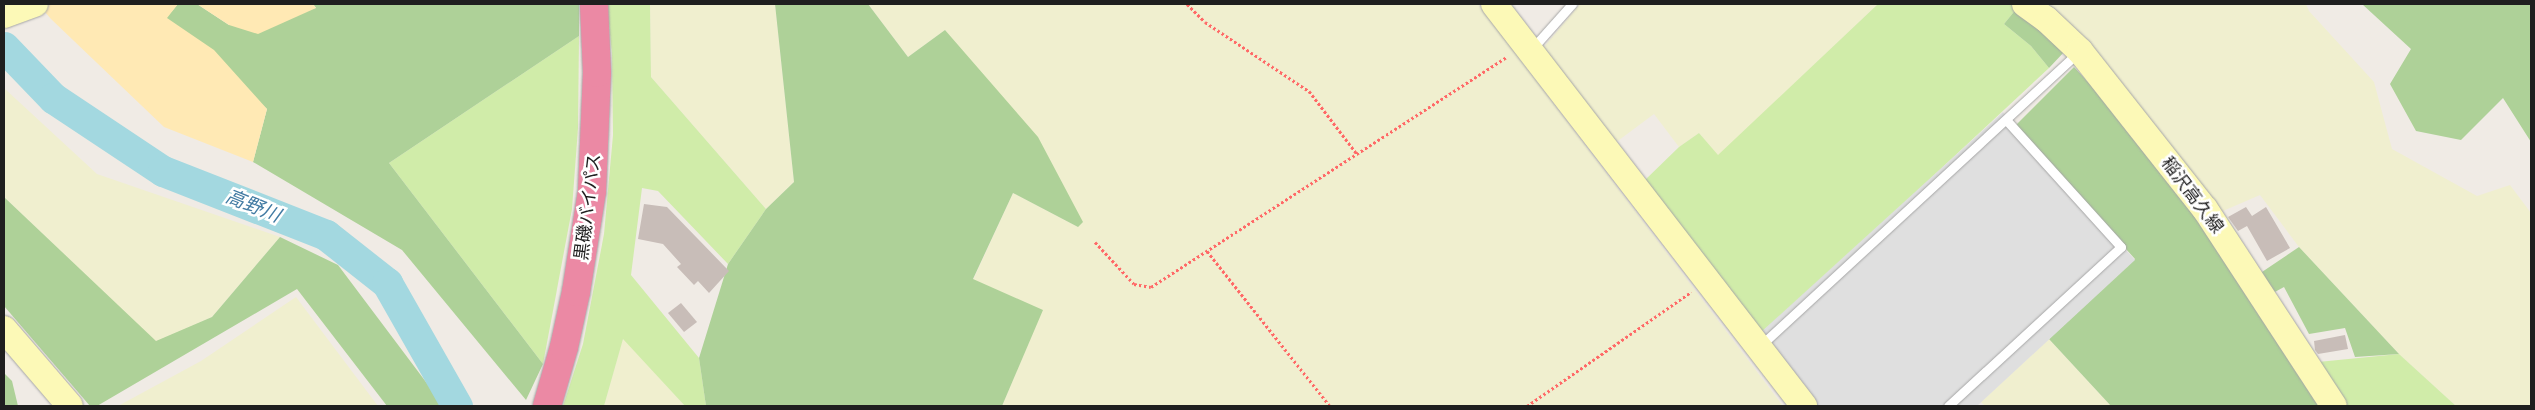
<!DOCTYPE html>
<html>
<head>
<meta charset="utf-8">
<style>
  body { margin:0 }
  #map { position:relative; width:2535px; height:410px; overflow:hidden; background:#f0ebe5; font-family:"Space Grotesk","Noto Sans JP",sans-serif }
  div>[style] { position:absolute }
  .farmland>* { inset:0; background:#f0efcf }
  .grass>* { inset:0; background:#d0eca9 }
  .forest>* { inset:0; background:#aed198 }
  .sand>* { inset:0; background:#ffe9b4 }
  .parking>* { inset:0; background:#dfdfdf }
  .river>* { height:31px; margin:-15.5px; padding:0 15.5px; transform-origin:15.5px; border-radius:15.5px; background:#a3d8e0 }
  .building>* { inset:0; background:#c8bdb8 }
  .path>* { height:3px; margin-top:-1.5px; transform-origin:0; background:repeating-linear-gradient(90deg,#ff6967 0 2.5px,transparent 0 5px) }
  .roads { filter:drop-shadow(0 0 1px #a6a6a6) drop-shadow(0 0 1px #a6a6a6) }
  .lane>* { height:9px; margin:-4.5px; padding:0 4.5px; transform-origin:4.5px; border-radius:4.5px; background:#fff }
  .secondary>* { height:26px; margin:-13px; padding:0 13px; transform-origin:13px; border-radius:13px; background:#fcf9b7 }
  .highway>* { height:28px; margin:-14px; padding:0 14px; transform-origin:14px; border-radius:14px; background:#eb89a4 }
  span { translate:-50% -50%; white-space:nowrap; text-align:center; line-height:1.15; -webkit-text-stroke:5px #fff; paint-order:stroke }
  .street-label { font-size:18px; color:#1f1f1f }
  .water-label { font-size:19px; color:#427ba3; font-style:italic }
  .frame { position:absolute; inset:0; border:5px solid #1f1f1f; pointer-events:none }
</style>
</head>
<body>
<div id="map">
  <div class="farmland">
    <div style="clip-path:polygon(650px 4px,775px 4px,794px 182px,766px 209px,651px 77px)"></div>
    <div style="clip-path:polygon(868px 4px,1478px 4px,1783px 406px,1002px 406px,1042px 311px,973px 280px,1013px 193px,1078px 227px,945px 30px,908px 57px)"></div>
    <div style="clip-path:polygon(1580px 4px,1878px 4px,1718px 156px,1699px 133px,1679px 147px,1654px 114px,1615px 143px,1543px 48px)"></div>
    <div style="clip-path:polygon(2042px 4px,2306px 4px,2309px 11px,2374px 82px,2392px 149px,2477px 196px,2510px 185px,2531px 213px,2531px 406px,2456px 406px,2399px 354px,2299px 247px,2260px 195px,2216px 214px)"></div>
    <div style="clip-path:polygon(4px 88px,97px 174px,280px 237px,212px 317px,156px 342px,4px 197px)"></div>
    <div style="clip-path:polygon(296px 297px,378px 406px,118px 406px,201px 361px)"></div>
    <div style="clip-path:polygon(623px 338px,685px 406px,604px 406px)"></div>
    <div style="clip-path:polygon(2049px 339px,2111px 406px,1985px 406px,1981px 402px)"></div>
  </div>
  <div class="grass">
    <div style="clip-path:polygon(607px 4px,650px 4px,651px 77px,766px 209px,728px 264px,658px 191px,642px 188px,631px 275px,699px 358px,706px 406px,685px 406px,623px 339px,604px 406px,563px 406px,583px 344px,604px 234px,613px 135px,612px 54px)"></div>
    <div style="clip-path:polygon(1878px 4px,2010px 4px,2017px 8px,2004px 24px,2031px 46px,2049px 68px,1802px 298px,1760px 333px,1644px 181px,1679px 147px,1699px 133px,1718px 155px)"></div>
    <div style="clip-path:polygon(579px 36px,578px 128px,572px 209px,543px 364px,389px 163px)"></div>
    <div style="clip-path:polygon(2399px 354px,2456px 406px,2345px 406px,2318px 362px)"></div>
  </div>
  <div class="forest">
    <div style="clip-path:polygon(178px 4px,197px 4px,229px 25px,316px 8px,313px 4px,579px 4px,579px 36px,389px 163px,543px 364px,526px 400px,402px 250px,253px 162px,267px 109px,166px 18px)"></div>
    <div style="clip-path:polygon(775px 4px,868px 4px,908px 57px,945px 30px,1038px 137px,1083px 222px,1078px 227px,1013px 193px,973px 279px,1043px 310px,1002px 406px,706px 406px,699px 358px,728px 264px,766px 209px,794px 182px)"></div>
    <div style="clip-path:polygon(2362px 4px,2531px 4px,2531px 142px,2503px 98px,2461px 140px,2416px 131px,2390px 84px,2411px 49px)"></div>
    <div style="clip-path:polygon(2017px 8px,2065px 51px,2049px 68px,2031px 46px,2004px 24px)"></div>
    <div style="clip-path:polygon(2074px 67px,2126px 123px,2189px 203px,2326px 406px,2111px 406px,2049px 339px,2135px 259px,2015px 126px)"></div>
    <div style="clip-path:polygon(4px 197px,156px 341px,212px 317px,280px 237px,338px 265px,444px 406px,387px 406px,297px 289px,97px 406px,90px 406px,4px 306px)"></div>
    <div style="clip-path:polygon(2299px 247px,2399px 354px,2355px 357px,2345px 328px,2309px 334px,2284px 287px,2273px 293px,2259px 274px)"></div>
    <div style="clip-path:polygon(4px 373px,12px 381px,18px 406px,4px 406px)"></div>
  </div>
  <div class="sand">
    <div style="clip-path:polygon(38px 4px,178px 4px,167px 18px,214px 50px,267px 109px,253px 162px,164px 127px,51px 19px)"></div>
    <div style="clip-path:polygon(197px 4px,313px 4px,316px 8px,258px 34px,229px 25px)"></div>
  </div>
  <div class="parking">
    <div style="clip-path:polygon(2003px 112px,2135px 260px,1977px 406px,1815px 406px,1760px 333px)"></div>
  </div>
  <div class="river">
    <div style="left:4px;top:47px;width:71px;rotate:46.1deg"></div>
    <div style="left:53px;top:98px;width:132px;rotate:33.6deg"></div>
    <div style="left:163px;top:171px;width:175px;rotate:21.4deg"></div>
    <div style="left:326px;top:235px;width:78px;rotate:38.2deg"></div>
    <div style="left:387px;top:283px;width:142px;rotate:60.4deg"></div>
  </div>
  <div class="building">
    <div style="clip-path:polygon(644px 204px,667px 207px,729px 271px,709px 293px,698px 281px,694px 285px,677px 267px,681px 264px,663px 244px,638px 239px)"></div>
    <div style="clip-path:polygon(2246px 207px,2252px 216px,2266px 207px,2290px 248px,2267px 261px,2247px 226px,2238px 231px,2228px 217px)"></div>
    <div style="clip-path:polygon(681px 303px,697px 322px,684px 332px,668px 313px)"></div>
    <div style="clip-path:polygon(2345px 335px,2348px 349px,2318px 354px,2315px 350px,2314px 341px)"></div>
  </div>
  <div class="path">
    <div style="left:1187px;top:4px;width:25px;rotate:45deg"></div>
    <div style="left:1205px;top:22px;width:125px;rotate:33.6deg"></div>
    <div style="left:1309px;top:91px;width:79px;rotate:52.7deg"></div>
    <div style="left:1095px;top:242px;width:57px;rotate:47.1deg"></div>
    <div style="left:1134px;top:284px;width:17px;rotate:10deg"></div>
    <div style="left:1151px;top:287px;width:424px;rotate:-32.9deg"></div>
    <div style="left:1207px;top:251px;width:198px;rotate:51.6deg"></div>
    <div style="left:1527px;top:406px;width:200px;rotate:-34.8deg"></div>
  </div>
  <div class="roads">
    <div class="lane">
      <div style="left:1531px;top:50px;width:62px;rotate:-48.3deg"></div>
      <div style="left:1760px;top:346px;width:432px;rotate:-42.7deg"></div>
      <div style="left:1948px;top:406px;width:235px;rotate:-42.6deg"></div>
      <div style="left:2121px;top:247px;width:170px;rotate:-132.1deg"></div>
    </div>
    <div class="secondary">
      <div style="left:1494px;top:4px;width:508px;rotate:52.36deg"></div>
      <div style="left:2025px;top:4px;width:26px;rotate:36deg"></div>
      <div style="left:2046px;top:19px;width:47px;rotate:43.3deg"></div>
      <div style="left:2080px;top:51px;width:201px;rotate:51.7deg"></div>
      <div style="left:2205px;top:209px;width:235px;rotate:56.8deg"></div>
      <div style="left:4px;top:15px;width:33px;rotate:-20deg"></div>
      <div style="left:4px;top:329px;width:101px;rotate:49.4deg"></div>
    </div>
    <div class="highway">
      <div style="left:547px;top:406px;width:61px;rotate:-73.9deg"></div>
      <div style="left:564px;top:347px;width:56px;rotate:-77.7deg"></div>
      <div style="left:576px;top:292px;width:102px;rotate:-81deg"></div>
      <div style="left:592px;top:191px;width:118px;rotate:-87.6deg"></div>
      <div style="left:597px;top:73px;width:69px;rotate:-92.5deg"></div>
    </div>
  </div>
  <div class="street-label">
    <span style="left:2192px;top:195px;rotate:53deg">稲沢高久線</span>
    <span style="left:588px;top:207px;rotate:-83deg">黒磯バイパス</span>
  </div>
  <div class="water-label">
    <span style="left:253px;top:206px;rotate:22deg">高野川</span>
  </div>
  <div class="frame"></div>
</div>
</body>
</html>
